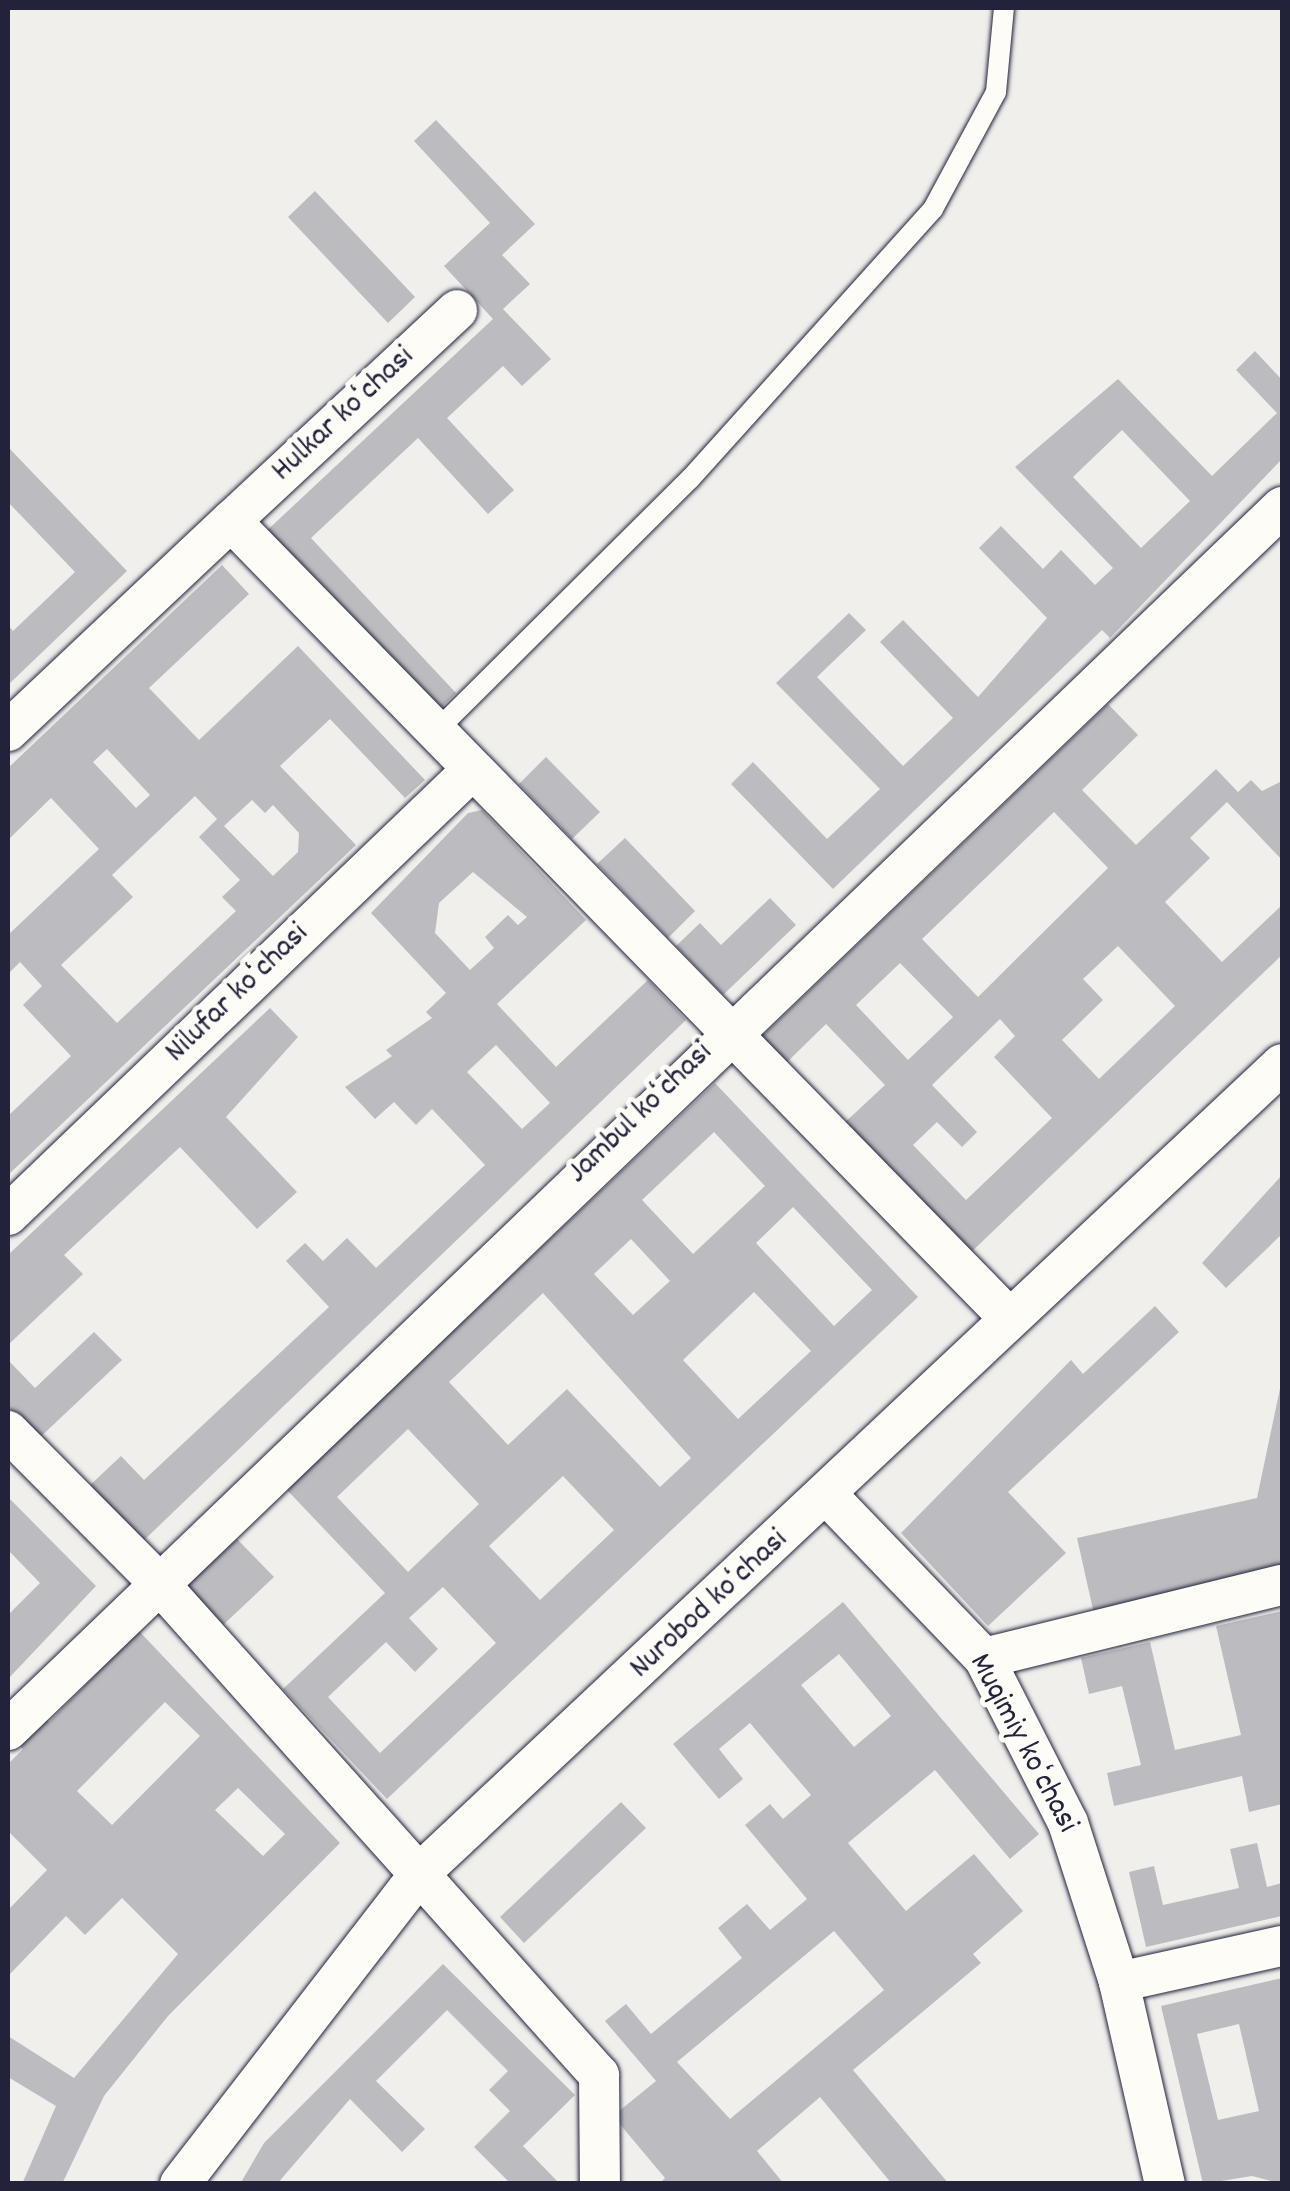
<!DOCTYPE html>
<html>
<head>
<meta charset="utf-8">
<style>
  body { margin:0 }
  #map { position:relative; width:1290px; height:2191px; overflow:hidden; background:#f0efec; font-family:Dekko,sans-serif }
  div>[style] { position:absolute }
  .building>* { inset:0; background:#bcbcc0 }
  .roads { filter:drop-shadow(0 0 2px #22223b) drop-shadow(0 0 2px #22223b) }
  .service>* { height:20px; margin:-10px; padding:0 10px; transform-origin:10px; border-radius:10px; background:#fdfcf7 }
  .minor>* { height:40px; margin:-20px; padding:0 20px; transform-origin:20px; border-radius:20px; background:#fdfcf7 }
  span { translate:-50% -50%; white-space:nowrap; text-align:center; line-height:1.15; -webkit-text-stroke:10px #fdfcf7; paint-order:stroke }
  .street-label { font-size:32px; color:#22223b }
  .frame { position:absolute; inset:0; border:10px solid #22223b; pointer-events:none }
</style>
</head>
<body>
<div id="map">
  <div class="building">
    <div style="clip-path:polygon(436px 120px,535px 224px,502px 255px,530px 284px,503px 309px,551px 359px,522px 386px,503px 366px,447px 418px,514px 490px,488px 514px,418px 438px,311px 538px,456px 693px,430px 718px,260px 537px,493px 319px,444px 266px,490px 223px,414px 141px)"></div>
    <div style="clip-path:polygon(315px 191px,415px 297px,388px 323px,288px 217px)"></div>
    <div style="clip-path:polygon(evenodd,1255px 351px,1282px 380px,1282px 459px,1110px 638px,1102px 630px,833px 889px,731px 784px,753px 762px,827px 839px,880px 789px,776px 683px,849px 613px,866px 630px,817px 677px,903px 766px,953px 718px,880px 642px,903px 620px,978px 697px,1047px 618px,979px 548px,1001px 526px,1043px 569px,1061px 550px,1095px 585px,1113px 568px,1015px 467px,1118px 379px,1212px 476px,1277px 413px,1236px 370px,1255px 351px,1122px 430px,1190px 501px,1141px 548px,1073px 477px,1122px 430px)"></div>
    <div style="clip-path:polygon(8px 447px,127px 571px,8px 685px,8px 625px,13px 631px,75px 572px,8px 502px)"></div>
    <div style="clip-path:polygon(evenodd,222px 565px,249px 594px,149px 688px,199px 740px,298px 646px,425px 780px,405px 798px,330px 719px,280px 766px,356px 845px,8px 1175px,8px 1116px,71px 1056px,23px 1005px,42px 986px,20px 962px,8px 974px,8px 935px,99px 849px,51px 798px,8px 840px,8px 768px,222px 565px,107px 749px,150px 795px,136px 808px,93px 762px,107px 749px,222px 565px,195px 796px,217px 819px,199px 837px,240px 880px,222px 897px,236px 911px,117px 1023px,61px 965px,133px 897px,112px 875px,195px 796px,222px 565px,252px 800px,265px 813px,273px 805px,299px 833px,298px 852px,273px 876px,224px 826px,252px 800px)"></div>
    <div style="clip-path:polygon(evenodd,1108px 704px,1138px 735px,1082px 790px,1136px 845px,1216px 769px,1238px 792px,1251px 780px,1262px 791px,1282px 781px,1282px 860px,1227px 802px,1190px 838px,1210px 858px,1165px 902px,1222px 962px,1282px 905px,1282px 955px,965px 1258px,840px 1127px,885px 1085px,826px 1024px,782px 1067px,757px 1041px,1108px 704px,1054px 812px,1108px 868px,978px 997px,922px 939px,1054px 812px,1108px 704px,1118px 946px,1175px 1006px,1099px 1079px,1062px 1040px,1103px 1000px,1083px 979px,1118px 946px,1108px 704px,900px 963px,953px 1017px,908px 1060px,856px 1005px,900px 963px,1108px 704px,1000px 1019px,1015px 1036px,994px 1057px,1052px 1118px,966px 1200px,913px 1145px,937px 1122px,962px 1147px,977px 1132px,932px 1085px,1000px 1019px)"></div>
    <div style="clip-path:polygon(546px 757px,600px 812px,572px 839px,519px 784px)"></div>
    <div style="clip-path:polygon(evenodd,482px 810px,586px 920px,497px 1004px,556px 1067px,648px 980px,686px 1020px,140px 1544px,87px 1488px,121px 1456px,144px 1480px,329px 1307px,286px 1261px,305px 1243px,323px 1261px,347px 1238px,376px 1268px,485px 1165px,432px 1109px,416px 1125px,394px 1102px,375px 1119px,345px 1087px,392px 1056px,386px 1050px,432px 1018px,426px 1012px,446px 993px,371px 913px,468px 813px,482px 810px,473px 872px,527px 917px,518px 925px,508px 915px,485px 937px,494px 948px,470px 970px,435px 933px,439px 903px,473px 872px,482px 810px,496px 1045px,550px 1103px,522px 1129px,467px 1072px,496px 1045px)"></div>
    <div style="clip-path:polygon(625px 838px,695px 911px,668px 938px,597px 864px)"></div>
    <div style="clip-path:polygon(770px 898px,796px 925px,723px 995px,676px 946px,700px 923px,721px 945px)"></div>
    <div style="clip-path:polygon(270px 1008px,298px 1037px,226px 1117px,297px 1192px,257px 1229px,180px 1147px,64px 1255px,83px 1274px,8px 1345px,8px 1255px)"></div>
    <div style="clip-path:polygon(evenodd,715px 1083px,918px 1297px,387px 1799px,283px 1689px,385px 1593px,286px 1489px,715px 1083px,714px 1132px,765px 1186px,693px 1254px,642px 1200px,714px 1132px,715px 1083px,793px 1207px,872px 1290px,834px 1326px,756px 1243px,793px 1207px,715px 1083px,631px 1239px,670px 1281px,633px 1315px,594px 1274px,631px 1239px,715px 1083px,754px 1292px,811px 1351px,738px 1419px,683px 1360px,754px 1292px,715px 1083px,543px 1293px,691px 1458px,660px 1487px,567px 1389px,508px 1445px,449px 1382px,543px 1293px,715px 1083px,408px 1429px,479px 1504px,408px 1572px,337px 1497px,408px 1429px,715px 1083px,563px 1476px,614px 1530px,540px 1600px,489px 1546px,563px 1476px,715px 1083px,443px 1587px,496px 1643px,380px 1753px,328px 1697px,386px 1642px,415px 1672px,438px 1649px,409px 1618px,443px 1587px)"></div>
    <div style="clip-path:polygon(1282px 1175px,1282px 1234px,1226px 1288px,1202px 1263px)"></div>
    <div style="clip-path:polygon(1155px 1306px,1179px 1332px,1008px 1492px,1066px 1553px,988px 1626px,901px 1533px,1071px 1360px,1083px 1374px)"></div>
    <div style="clip-path:polygon(94px 1332px,122px 1360px,35px 1442px,8px 1413px,8px 1360px,35px 1388px)"></div>
    <div style="clip-path:polygon(1282px 1379px,1282px 1572px,1094px 1614px,1077px 1538px,1257px 1498px)"></div>
    <div style="clip-path:polygon(8px 1497px,96px 1586px,8px 1679px,8px 1615px,40px 1583px,8px 1550px)"></div>
    <div style="clip-path:polygon(237px 1539px,274px 1577px,223px 1625px,186px 1586px)"></div>
    <div style="clip-path:polygon(evenodd,843px 1602px,1039px 1834px,1010px 1859px,935px 1770px,848px 1843px,906px 1911px,974px 1854px,1023px 1911px,973px 1954px,981px 1963px,853px 2070px,949px 2184px,892px 2184px,820px 2097px,757px 2151px,784px 2184px,659px 2184px,665px 2178px,613px 2116px,656px 2081px,605px 2021px,626px 2004px,651px 2034px,742px 1958px,718px 1928px,747px 1904px,770px 1930px,807px 1899px,745px 1825px,770px 1804px,783px 1819px,811px 1795px,750px 1723px,719px 1749px,743px 1779px,719px 1799px,673px 1744px,843px 1602px,839px 1654px,891px 1716px,854px 1747px,801px 1685px,839px 1654px,843px 1602px,834px 1931px,884px 1990px,730px 2119px,677px 2062px,834px 1931px)"></div>
    <div style="clip-path:polygon(1282px 1611px,1282px 1804px,1249px 1812px,1242px 1776px,1114px 1806px,1107px 1773px,1141px 1765px,1122px 1686px,1089px 1694px,1081px 1658px,1150px 1642px,1175px 1750px,1241px 1735px,1216px 1626px)"></div>
    <div style="clip-path:polygon(evenodd,139px 1631px,340px 1843px,168px 2016px,104px 2096px,62px 2184px,22px 2184px,56px 2106px,8px 2077px,8px 2036px,74px 2078px,178px 1954px,122px 1898px,85px 1935px,66px 1916px,8px 1976px,8px 1910px,47px 1870px,8px 1831px,8px 1764px,23px 1749px,12px 1738px,38px 1712px,49px 1722px,139px 1631px,165px 1702px,200px 1736px,112px 1825px,77px 1791px,165px 1702px,139px 1631px,238px 1788px,285px 1834px,263px 1856px,215px 1810px,238px 1788px)"></div>
    <div style="clip-path:polygon(621px 1802px,646px 1828px,524px 1943px,500px 1917px)"></div>
    <div style="clip-path:polygon(1257px 1843px,1267px 1887px,1282px 1883px,1282px 1916px,1146px 1947px,1129px 1872px,1154px 1866px,1163px 1905px,1239px 1888px,1230px 1849px)"></div>
    <div style="clip-path:polygon(443px 1964px,575px 2095px,523px 2146px,560px 2184px,511px 2184px,474px 2147px,510px 2111px,489px 2090px,508px 2071px,447px 2010px,376px 2081px,425px 2129px,402px 2152px,350px 2099px,277px 2184px,240px 2184px,264px 2143px)"></div>
    <div style="clip-path:polygon(evenodd,1282px 1978px,1282px 2184px,1252px 2176px,1203px 2184px,1161px 2006px,1282px 1978px,1239px 2024px,1259px 2111px,1218px 2120px,1197px 2034px,1239px 2024px)"></div>
  </div>
  <div class="roads">
    <div class="service">
      <div style="left:432px;top:735px;width:363px;rotate:-44.8deg"></div>
      <div style="left:690px;top:479px;width:363px;rotate:-48deg"></div>
      <div style="left:933px;top:209px;width:133px;rotate:-61.7deg"></div>
      <div style="left:996px;top:92px;width:84px;rotate:-84.6deg"></div>
    </div>
    <div class="minor">
      <div style="left:231px;top:521px;width:309px;rotate:-43deg"></div>
      <div style="left:8px;top:731px;width:306px;rotate:-43.3deg"></div>
      <div style="left:231px;top:521px;width:1114px;rotate:45.69deg"></div>
      <div style="left:8px;top:1215px;width:639px;rotate:-43.79deg"></div>
      <div style="left:8px;top:1431px;width:209px;rotate:45.2deg"></div>
      <div style="left:155px;top:1579px;width:666px;rotate:48.17deg"></div>
      <div style="left:599px;top:2075px;width:109px;rotate:89.5deg"></div>
      <div style="left:828px;top:1496px;width:225px;rotate:46.1deg"></div>
      <div style="left:984px;top:1658px;width:185px;rotate:63deg"></div>
      <div style="left:1068px;top:1823px;width:167px;rotate:72.2deg"></div>
      <div style="left:1119px;top:1982px;width:207px;rotate:77.2deg"></div>
      <div style="left:984px;top:1658px;width:307px;rotate:-13.8deg"></div>
      <div style="left:8px;top:1730px;width:1766px;rotate:-43.83deg"></div>
      <div style="left:1119px;top:1982px;width:167px;rotate:-12.5deg"></div>
      <div style="left:180px;top:2184px;width:393px;rotate:-52.3deg"></div>
      <div style="left:420px;top:1873px;width:1182px;rotate:-43.18deg"></div>
    </div>
  </div>
  <div class="street-label">
    <span style="left:344px;top:415px;rotate:-43deg">Hulkar koʻchasi</span>
    <span style="left:238px;top:994px;rotate:-44deg">Nilufar koʻchasi</span>
    <span style="left:641px;top:1114px;rotate:-44deg">Jambul koʻchasi</span>
    <span style="left:710px;top:1605px;rotate:-43deg">Nurobod koʻchasi</span>
    <span style="left:1022px;top:1744px;rotate:62deg">Muqimiy koʻchasi</span>
  </div>
  <div class="frame"></div>
</div>
</body>
</html>
